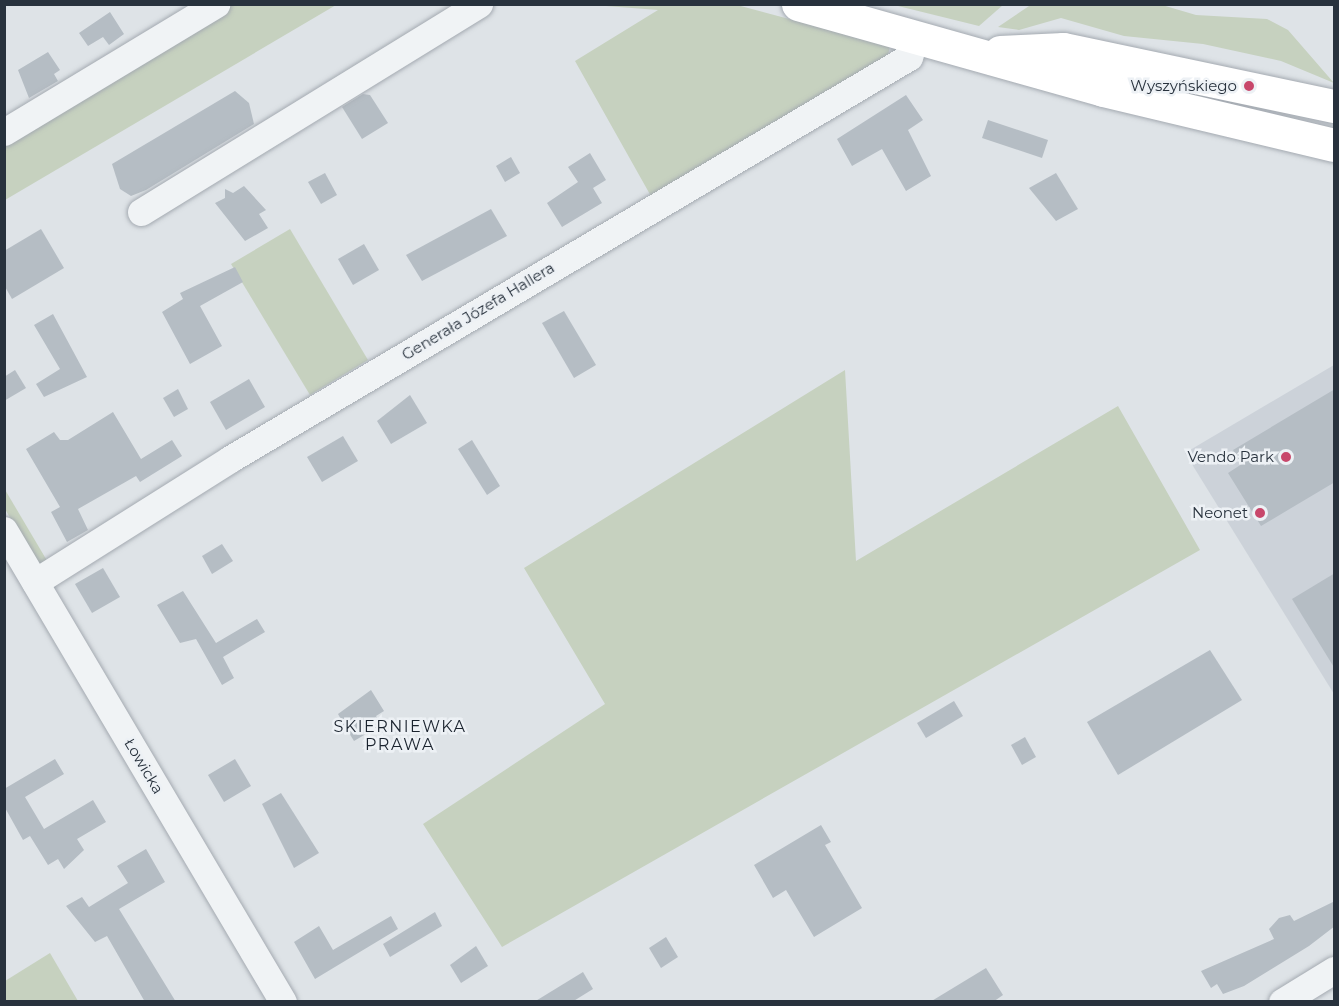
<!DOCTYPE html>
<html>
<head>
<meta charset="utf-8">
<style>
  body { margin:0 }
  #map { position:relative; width:1339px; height:1006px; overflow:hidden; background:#dee3e7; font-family:Montserrat,sans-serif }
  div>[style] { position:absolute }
  .built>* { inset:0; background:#ccd2d9 }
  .green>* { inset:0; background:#c6d1bf }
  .building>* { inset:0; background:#b5bdc4 }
  .roads { filter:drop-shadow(0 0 2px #a4aab1) drop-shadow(0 0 2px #a4aab1) }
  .minor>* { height:27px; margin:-13.5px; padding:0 13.5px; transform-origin:13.5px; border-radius:13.5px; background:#f0f3f5 }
  .major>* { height:33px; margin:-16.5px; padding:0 16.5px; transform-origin:16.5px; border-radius:16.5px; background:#fff }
  .dots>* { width:16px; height:16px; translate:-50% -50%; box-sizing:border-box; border:3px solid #edf1f5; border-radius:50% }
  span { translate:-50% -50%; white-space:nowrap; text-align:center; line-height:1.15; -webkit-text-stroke:5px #edf1f5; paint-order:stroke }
  .poi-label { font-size:15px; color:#28323d }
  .right { translate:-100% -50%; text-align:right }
  .street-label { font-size:15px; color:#28323d }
  .neighbourhood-label { font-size:16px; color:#1a232e; letter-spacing:1.5px }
  .frame { position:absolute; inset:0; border:6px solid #28323d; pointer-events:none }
</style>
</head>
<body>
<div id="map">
  <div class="built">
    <div style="clip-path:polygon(1334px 365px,1334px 694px,1185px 453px)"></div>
  </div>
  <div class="green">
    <div style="clip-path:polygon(580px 4px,737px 5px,890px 46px,888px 55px,652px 198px,575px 61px,658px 10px)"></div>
    <div style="clip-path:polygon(1032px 4px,1162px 5px,1196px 15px,1267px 19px,1288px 30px,1334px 83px,1281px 61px,1203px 44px,1124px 36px,1061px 18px,1019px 30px,998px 27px)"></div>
    <div style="clip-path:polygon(224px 5px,336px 5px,5px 200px,4px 139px)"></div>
    <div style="clip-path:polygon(894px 5px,1003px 5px,979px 26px)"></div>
    <div style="clip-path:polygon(290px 229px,368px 360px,310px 395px,231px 264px)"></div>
    <div style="clip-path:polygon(845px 370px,856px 561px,1118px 406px,1200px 550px,502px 947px,423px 824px,605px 704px,524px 568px)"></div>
    <div style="clip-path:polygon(4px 488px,49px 564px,37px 564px,5px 509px)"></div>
    <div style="clip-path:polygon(50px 953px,78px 1001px,5px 1001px,5px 981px)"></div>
  </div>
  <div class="building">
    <div style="clip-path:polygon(110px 12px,124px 34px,109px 45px,103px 37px,88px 46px,79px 33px)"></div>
    <div style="clip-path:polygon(48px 52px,60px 70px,54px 74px,58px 81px,29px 98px,18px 70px)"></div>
    <div style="clip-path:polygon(235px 91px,249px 103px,254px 124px,146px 190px,131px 196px,120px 189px,112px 164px)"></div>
    <div style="clip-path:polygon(363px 94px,370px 95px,388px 123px,362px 139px,342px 107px)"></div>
    <div style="clip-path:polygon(906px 95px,923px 120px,908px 130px,931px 176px,906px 191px,882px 149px,852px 166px,837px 139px)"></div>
    <div style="clip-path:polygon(988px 120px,1048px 140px,1042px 158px,982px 138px)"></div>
    <div style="clip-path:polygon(590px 153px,606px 180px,593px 188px,602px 203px,562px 227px,547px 203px,578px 182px,568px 167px)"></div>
    <div style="clip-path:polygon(511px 157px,520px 173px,505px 182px,496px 166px)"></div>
    <div style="clip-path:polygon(325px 173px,337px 195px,321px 204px,308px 182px)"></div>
    <div style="clip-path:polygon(1056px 173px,1078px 209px,1056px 221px,1029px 188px)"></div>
    <div style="clip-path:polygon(244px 186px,266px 210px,259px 214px,268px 228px,245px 241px,215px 203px,225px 198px,225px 189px,233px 193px)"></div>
    <div style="clip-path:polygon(491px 209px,507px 236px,422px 281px,406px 255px)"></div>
    <div style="clip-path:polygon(41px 229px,64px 268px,12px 299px,4px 285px,4px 251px)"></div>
    <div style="clip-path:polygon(364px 244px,379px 270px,353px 285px,338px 259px)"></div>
    <div style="clip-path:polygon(235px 267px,243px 282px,200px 306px,222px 346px,190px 364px,162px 312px,183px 299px,180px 293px)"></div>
    <div style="clip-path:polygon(564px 311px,596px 365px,574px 378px,542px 323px)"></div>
    <div style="clip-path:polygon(53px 314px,87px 377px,44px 397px,36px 384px,60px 369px,34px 325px)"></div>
    <div style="clip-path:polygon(15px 370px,26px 388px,4px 401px,4px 377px)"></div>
    <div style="clip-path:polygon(249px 379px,265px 407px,226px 430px,210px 402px)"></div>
    <div style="clip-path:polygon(178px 389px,188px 409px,174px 417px,163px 398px)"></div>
    <div style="clip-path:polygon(1335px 389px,1335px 482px,1261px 526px,1228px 473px,1242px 464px,1233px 450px)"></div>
    <div style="clip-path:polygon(410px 395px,427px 423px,391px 444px,377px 421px)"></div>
    <div style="clip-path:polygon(113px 412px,141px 459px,172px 440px,182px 456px,140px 482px,136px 476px,78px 509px,88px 530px,67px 542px,51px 512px,60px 507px,26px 449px,54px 432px,60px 440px,68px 440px)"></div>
    <div style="clip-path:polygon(343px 436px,358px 461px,322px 482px,307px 457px)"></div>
    <div style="clip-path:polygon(472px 440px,500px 486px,487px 495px,458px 449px)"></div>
    <div style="clip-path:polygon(222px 544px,233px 561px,212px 574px,202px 556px)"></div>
    <div style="clip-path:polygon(103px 568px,120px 597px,92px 613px,75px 584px)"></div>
    <div style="clip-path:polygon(1335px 573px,1335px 669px,1292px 599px)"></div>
    <div style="clip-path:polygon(183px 591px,216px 643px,257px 619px,265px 632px,223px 657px,234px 678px,222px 685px,196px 639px,180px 643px,157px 605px)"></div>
    <div style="clip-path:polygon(1210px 650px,1242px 700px,1118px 775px,1087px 722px)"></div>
    <div style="clip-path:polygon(371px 690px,384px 711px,376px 716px,381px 725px,354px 741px,349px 733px,338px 732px,343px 723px,338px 714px)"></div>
    <div style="clip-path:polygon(954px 701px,963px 716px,926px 738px,917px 723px)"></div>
    <div style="clip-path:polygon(1025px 737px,1036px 757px,1022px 765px,1011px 745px)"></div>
    <div style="clip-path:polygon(55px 759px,64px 774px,25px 797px,44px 829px,93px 800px,106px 822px,77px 839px,84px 850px,64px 869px,58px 859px,48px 865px,30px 836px,23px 840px,4px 806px,4px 789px)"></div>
    <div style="clip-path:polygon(235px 759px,251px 786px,224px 802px,208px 775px)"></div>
    <div style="clip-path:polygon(281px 793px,319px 853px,294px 868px,262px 804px)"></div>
    <div style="clip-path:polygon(821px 825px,831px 842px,825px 845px,862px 908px,814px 937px,786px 890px,773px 898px,754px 865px)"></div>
    <div style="clip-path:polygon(146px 849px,165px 882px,119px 909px,176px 1002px,145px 1002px,107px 936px,95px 942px,66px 906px,82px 897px,89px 907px,128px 883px,117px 866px)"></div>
    <div style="clip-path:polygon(1335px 901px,1335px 926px,1309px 946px,1244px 986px,1223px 994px,1217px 984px,1211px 988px,1201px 971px,1274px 939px,1269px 929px,1279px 918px,1290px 915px,1294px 921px)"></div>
    <div style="clip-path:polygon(435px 912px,442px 926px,390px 957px,383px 944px)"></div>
    <div style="clip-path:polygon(391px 916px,398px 929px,315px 979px,294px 942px,319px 926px,333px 950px)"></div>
    <div style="clip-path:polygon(666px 937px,678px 957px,661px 968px,649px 948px)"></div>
    <div style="clip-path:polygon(476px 946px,488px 966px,461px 983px,450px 965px)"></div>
    <div style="clip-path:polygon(986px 968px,1003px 995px,993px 1002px,930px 1002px)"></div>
    <div style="clip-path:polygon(583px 972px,593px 989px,572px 1002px,534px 1002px)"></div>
  </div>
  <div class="roads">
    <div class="minor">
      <div style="left:4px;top:132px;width:248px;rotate:-31.1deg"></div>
      <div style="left:141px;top:212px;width:397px;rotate:-31.6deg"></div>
      <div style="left:4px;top:530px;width:548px;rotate:59.41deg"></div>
      <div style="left:35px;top:582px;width:231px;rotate:-32.2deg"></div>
      <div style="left:230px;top:459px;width:789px;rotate:-30.63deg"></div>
      <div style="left:909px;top:57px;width:19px;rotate:-72deg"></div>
      <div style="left:1282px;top:1002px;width:61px;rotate:-31.6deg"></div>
    </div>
    <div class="major">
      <div style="left:798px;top:4px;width:317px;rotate:15.7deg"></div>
      <div style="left:1103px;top:90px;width:237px;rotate:13.4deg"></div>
      <div style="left:1000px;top:52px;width:63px;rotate:-2.7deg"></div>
      <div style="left:1063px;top:49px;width:277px;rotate:11.9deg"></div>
    </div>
  </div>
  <div class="dots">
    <div style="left:1249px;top:86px;background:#c8476b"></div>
    <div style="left:1286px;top:457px;background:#c8476b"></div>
    <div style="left:1260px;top:513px;background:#c8476b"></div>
  </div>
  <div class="poi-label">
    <span class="right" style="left:1237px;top:86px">Wyszyńskiego</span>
    <span class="right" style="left:1274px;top:457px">Vendo Park</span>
    <span class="right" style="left:1248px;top:513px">Neonet</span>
  </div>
  <div class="street-label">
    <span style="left:478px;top:311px;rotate:-31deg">Generała Józefa Hallera</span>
    <span style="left:144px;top:766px;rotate:59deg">Łowicka</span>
  </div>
  <div class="neighbourhood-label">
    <span style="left:400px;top:736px">SKIERNIEWKA<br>PRAWA</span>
  </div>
  <div class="frame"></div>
</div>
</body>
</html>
